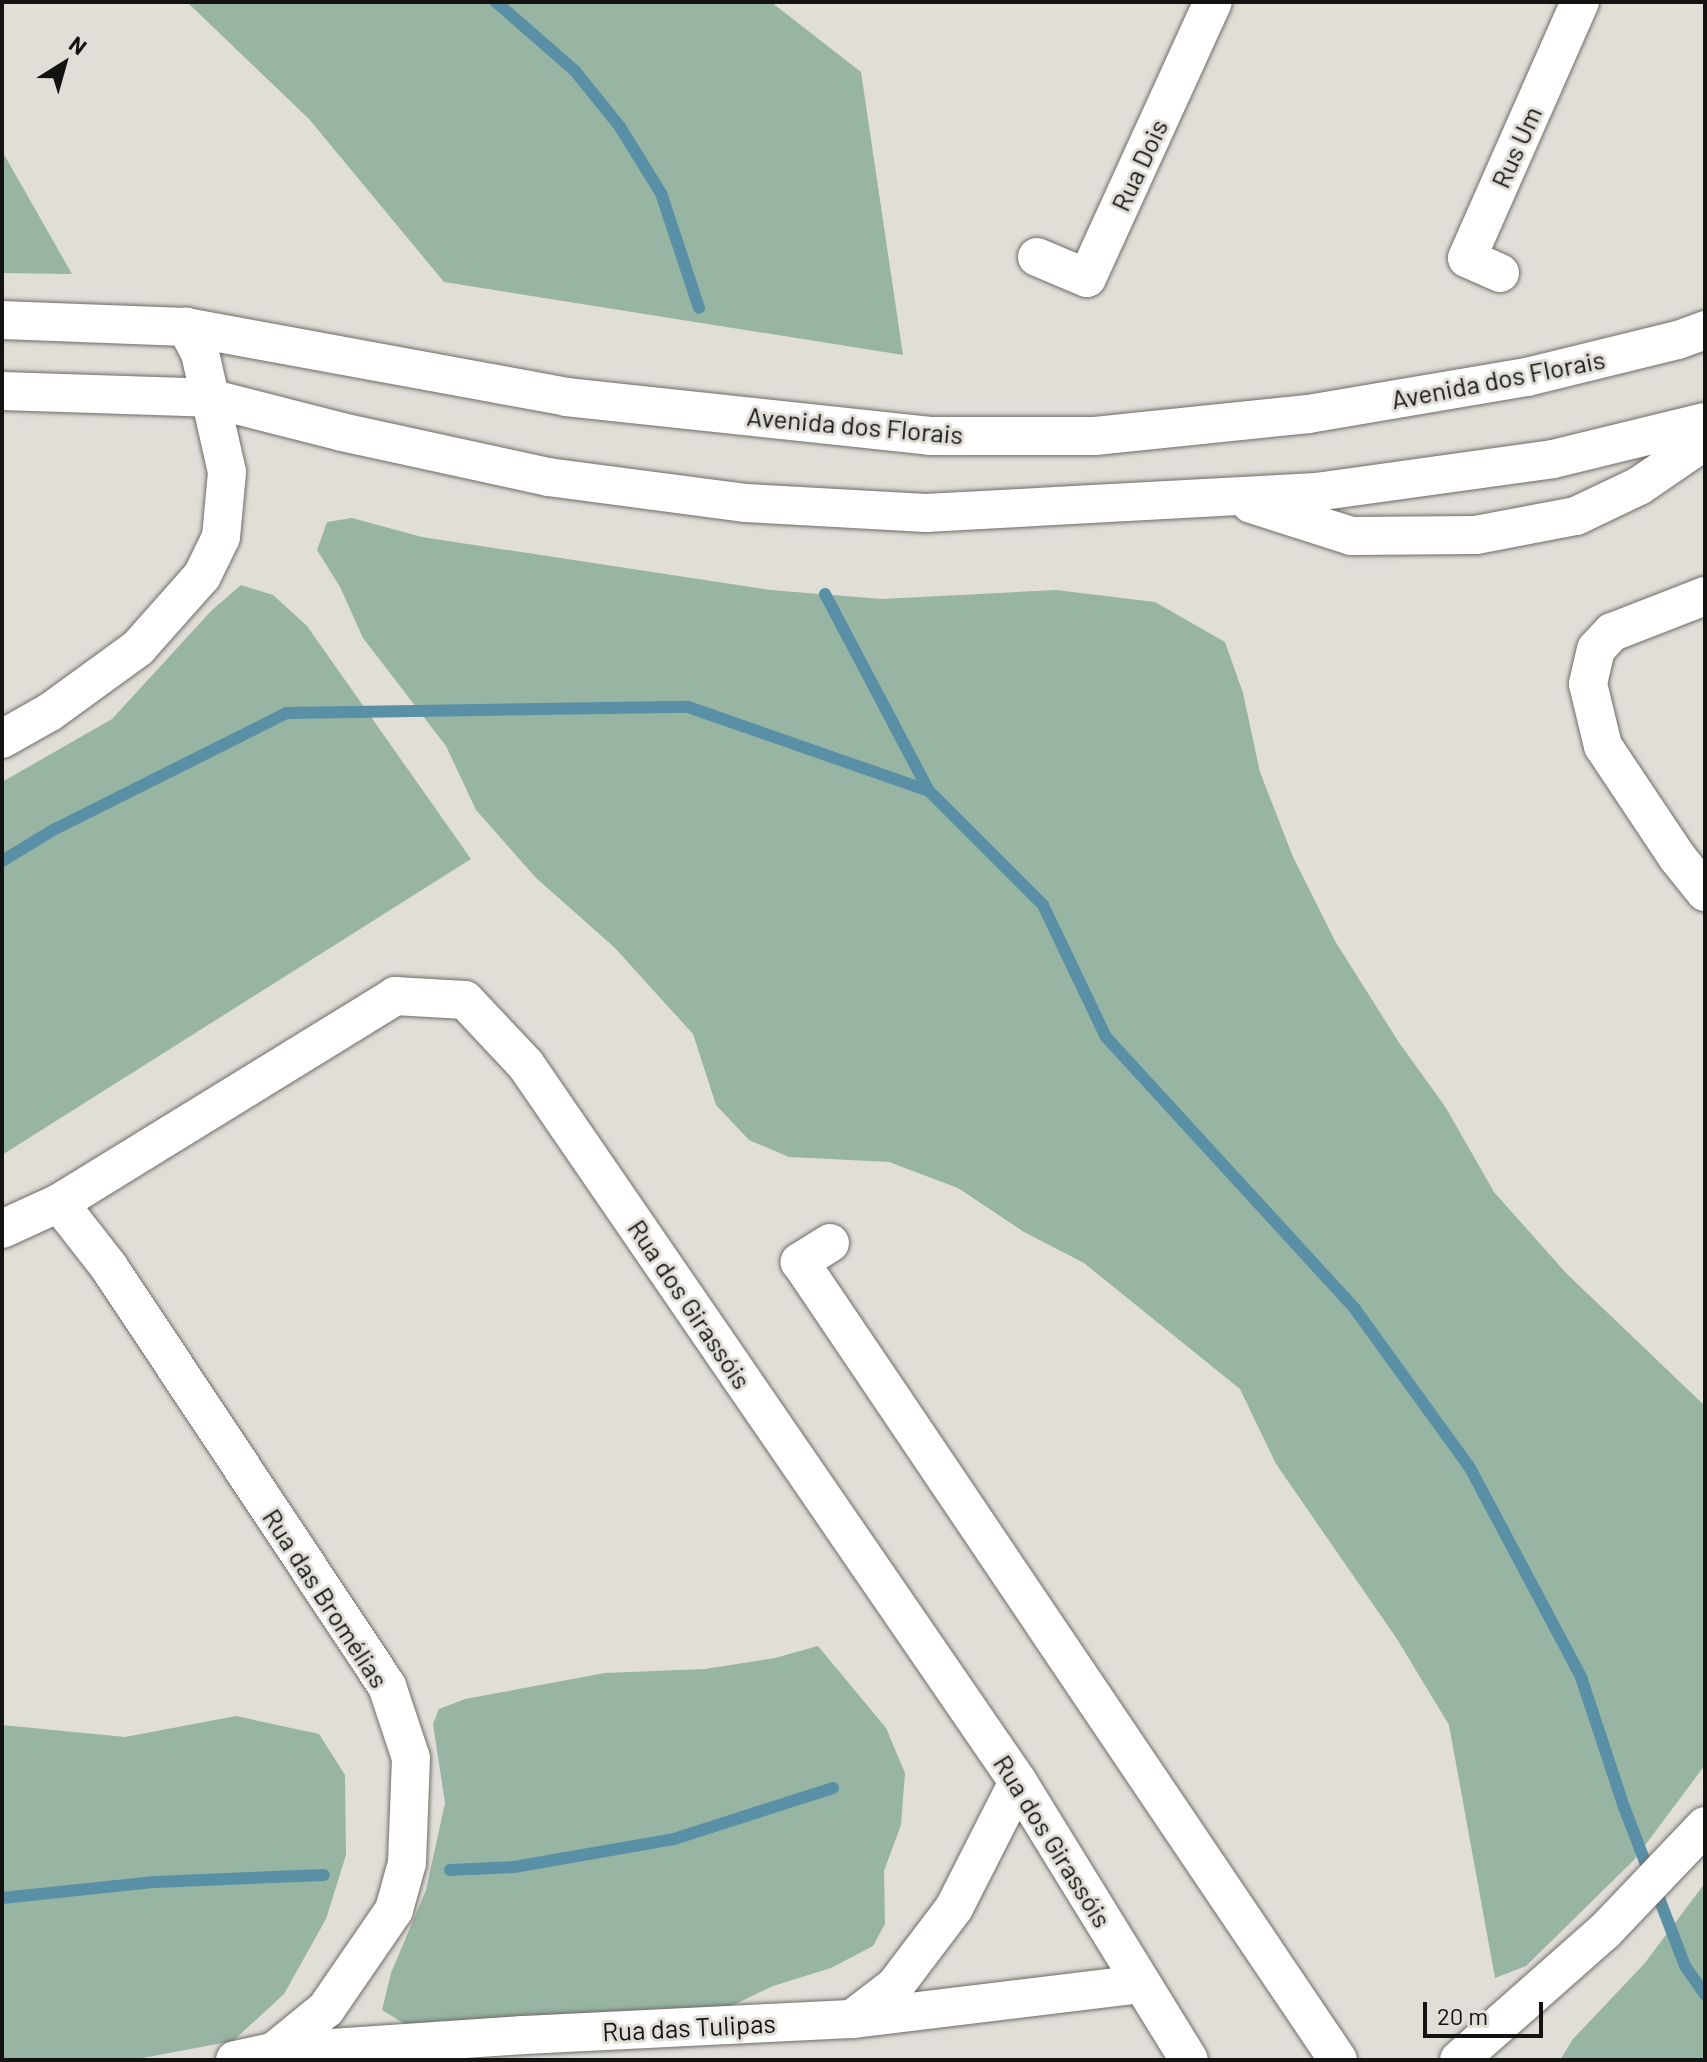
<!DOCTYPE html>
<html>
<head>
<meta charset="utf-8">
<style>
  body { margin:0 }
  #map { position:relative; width:1707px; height:2062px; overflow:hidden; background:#e1ded8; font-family:Barlow,sans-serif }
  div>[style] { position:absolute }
  .green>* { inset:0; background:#97b5a2 }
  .stream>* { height:12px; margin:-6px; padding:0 6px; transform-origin:6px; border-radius:6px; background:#5a90a5 }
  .roads { filter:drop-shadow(0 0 2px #6f6c67) drop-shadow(0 0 2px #6f6c67) }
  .minor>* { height:38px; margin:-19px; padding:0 19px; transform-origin:19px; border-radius:19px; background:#fff }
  span { translate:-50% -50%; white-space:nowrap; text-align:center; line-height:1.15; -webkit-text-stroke:6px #e1ded8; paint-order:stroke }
  .street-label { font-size:26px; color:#141311 }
  .frame { position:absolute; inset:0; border:4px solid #141311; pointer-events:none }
  .north { position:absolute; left:24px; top:24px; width:80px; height:80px; -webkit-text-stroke:6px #e1ded8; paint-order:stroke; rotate:37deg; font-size:22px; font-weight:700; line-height:32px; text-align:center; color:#141311 }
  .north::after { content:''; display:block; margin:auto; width:28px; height:36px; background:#141311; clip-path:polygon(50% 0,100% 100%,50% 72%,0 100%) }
  .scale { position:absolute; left:1423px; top:2002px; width:120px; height:36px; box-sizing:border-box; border:4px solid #141311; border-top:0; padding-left:10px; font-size:24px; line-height:28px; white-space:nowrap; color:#141311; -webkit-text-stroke:6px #e1ded8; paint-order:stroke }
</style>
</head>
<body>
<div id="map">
  <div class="green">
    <div style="clip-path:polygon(187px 2px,771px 2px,861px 72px,903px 355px,444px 282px,309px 119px)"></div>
    <div style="clip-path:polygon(2px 151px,72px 274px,2px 273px)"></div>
    <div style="clip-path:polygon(352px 518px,422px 537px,770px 590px,882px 599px,1056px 590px,1155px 602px,1225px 642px,1243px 693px,1260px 772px,1293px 857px,1335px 941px,1398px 1041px,1446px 1108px,1494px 1192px,1566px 1273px,1705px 1406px,1705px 1765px,1634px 1860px,1526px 1966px,1495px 1978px,1449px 1725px,1397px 1639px,1276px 1464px,1240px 1389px,1084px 1263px,1024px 1232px,958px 1188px,889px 1162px,789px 1157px,749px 1140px,716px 1105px,693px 1034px,614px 947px,536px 878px,476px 810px,446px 746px,363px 638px,340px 587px,317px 550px,327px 522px)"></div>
    <div style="clip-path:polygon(241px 585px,273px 595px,307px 626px,471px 859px,2px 1155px,2px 782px,112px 719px,212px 610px)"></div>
    <div style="clip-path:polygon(818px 1646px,886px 1728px,905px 1773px,901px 1825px,884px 1871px,885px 1924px,873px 1946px,831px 1968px,773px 1986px,731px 2006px,413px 2029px,382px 2010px,391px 1973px,426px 1890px,445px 1803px,433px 1724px,439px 1709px,465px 1699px,605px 1673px,705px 1669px,775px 1658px)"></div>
    <div style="clip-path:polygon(236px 1716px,319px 1734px,345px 1775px,346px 1855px,326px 1919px,284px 1994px,233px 2041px,132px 2060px,2px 2060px,2px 1725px,125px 1737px)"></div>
    <div style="clip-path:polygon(1705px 1883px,1705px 2060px,1560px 2060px,1573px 2039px,1644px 1964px)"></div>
  </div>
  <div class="stream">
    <div style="left:496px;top:2px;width:105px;rotate:41.1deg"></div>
    <div style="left:575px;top:71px;width:72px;rotate:51.2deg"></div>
    <div style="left:620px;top:127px;width:78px;rotate:58.2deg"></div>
    <div style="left:661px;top:193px;width:121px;rotate:71.7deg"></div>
    <div style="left:825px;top:594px;width:223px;rotate:62.2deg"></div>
    <div style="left:929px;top:791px;width:161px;rotate:45deg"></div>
    <div style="left:1043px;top:905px;width:146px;rotate:64.5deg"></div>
    <div style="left:1106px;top:1037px;width:369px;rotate:47.5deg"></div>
    <div style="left:1355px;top:1309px;width:196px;rotate:54.1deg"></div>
    <div style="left:1470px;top:1468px;width:237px;rotate:62deg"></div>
    <div style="left:1581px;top:1677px;width:137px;rotate:71.7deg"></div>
    <div style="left:1624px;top:1807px;width:170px;rotate:69deg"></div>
    <div style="left:1685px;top:1966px;width:35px;rotate:55deg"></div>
    <div style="left:2px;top:861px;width:60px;rotate:-31.3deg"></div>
    <div style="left:53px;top:830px;width:262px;rotate:-26.6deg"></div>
    <div style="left:287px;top:713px;width:401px;rotate:-0.9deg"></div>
    <div style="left:688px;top:707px;width:255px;rotate:19.2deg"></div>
    <div style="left:450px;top:1870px;width:64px;rotate:-2.7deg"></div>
    <div style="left:514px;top:1867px;width:162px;rotate:-9.9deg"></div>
    <div style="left:674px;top:1839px;width:167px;rotate:-17.8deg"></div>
    <div style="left:2px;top:1898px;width:154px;rotate:-6deg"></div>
    <div style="left:155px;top:1882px;width:169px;rotate:-2.4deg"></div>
  </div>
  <div class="roads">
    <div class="minor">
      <div style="left:1037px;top:257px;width:54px;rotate:22.8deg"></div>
      <div style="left:1087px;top:278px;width:303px;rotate:-65.5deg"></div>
      <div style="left:1500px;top:273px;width:36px;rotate:-156deg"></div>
      <div style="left:1467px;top:258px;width:280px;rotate:-66.2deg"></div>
      <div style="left:2px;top:320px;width:184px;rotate:2.2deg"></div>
      <div style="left:186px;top:327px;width:386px;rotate:10.4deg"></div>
      <div style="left:566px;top:397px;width:366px;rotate:6.1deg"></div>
      <div style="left:930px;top:436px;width:165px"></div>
      <div style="left:1095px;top:436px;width:214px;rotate:-5.9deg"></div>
      <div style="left:1308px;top:414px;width:222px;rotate:-9.6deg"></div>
      <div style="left:1527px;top:377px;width:155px;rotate:-13.8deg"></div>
      <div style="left:1678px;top:340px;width:29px;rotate:-20deg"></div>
      <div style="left:2px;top:391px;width:207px;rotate:1.9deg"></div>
      <div style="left:209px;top:398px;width:137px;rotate:14.3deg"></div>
      <div style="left:342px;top:432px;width:211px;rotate:12.3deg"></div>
      <div style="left:548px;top:477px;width:200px;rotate:7.5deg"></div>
      <div style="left:746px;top:503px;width:180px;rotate:3.2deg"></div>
      <div style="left:926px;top:513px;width:391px;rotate:-3.1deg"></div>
      <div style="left:1316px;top:492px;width:239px;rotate:-7.9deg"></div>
      <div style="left:1553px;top:459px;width:156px;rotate:-13.7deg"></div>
      <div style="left:1251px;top:504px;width:105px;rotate:17.7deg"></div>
      <div style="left:1351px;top:536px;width:125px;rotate:-0.5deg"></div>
      <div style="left:1476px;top:535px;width:102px;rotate:-10.8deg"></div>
      <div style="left:1576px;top:516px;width:70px;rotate:-25.5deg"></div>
      <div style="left:1639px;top:486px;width:80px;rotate:-34.3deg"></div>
      <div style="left:1705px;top:596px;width:100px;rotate:158.8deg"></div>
      <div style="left:1612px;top:632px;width:23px;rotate:133deg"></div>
      <div style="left:1596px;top:649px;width:36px;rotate:103deg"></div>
      <div style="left:1588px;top:684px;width:64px;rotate:76.4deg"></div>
      <div style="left:1603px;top:746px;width:133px;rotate:56.3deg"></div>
      <div style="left:1677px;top:857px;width:45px;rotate:51.3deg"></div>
      <div style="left:2px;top:739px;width:55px;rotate:-29.4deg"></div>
      <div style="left:50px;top:712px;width:109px;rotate:-36deg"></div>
      <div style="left:138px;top:648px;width:96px;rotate:-48.4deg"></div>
      <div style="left:202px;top:576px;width:43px;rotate:-64deg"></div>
      <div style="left:221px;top:537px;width:65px;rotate:-84.7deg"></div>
      <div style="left:227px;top:472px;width:122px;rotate:-102.8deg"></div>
      <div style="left:200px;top:353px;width:30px;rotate:-118deg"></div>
      <div style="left:59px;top:1203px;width:81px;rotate:52deg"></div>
      <div style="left:109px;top:1267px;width:503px;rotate:56.44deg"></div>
      <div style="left:387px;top:1686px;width:76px;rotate:71.6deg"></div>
      <div style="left:411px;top:1758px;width:105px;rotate:92.2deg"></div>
      <div style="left:407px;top:1863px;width:49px;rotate:105.5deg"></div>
      <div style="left:394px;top:1910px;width:120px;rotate:124.5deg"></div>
      <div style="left:326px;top:2009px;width:68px;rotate:140.9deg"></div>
      <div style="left:2px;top:1229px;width:63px;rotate:-24.5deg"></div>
      <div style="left:59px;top:1203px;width:395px;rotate:-31.6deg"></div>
      <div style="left:395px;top:996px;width:70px;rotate:3.3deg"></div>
      <div style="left:465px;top:1000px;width:89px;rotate:46.8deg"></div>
      <div style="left:526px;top:1065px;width:870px;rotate:55.54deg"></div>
      <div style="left:1018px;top:1782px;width:326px;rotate:58.4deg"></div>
      <div style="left:830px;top:1243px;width:36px;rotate:148deg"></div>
      <div style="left:800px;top:1262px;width:962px;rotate:56.01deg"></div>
      <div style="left:852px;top:2019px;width:54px;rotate:-37.5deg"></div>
      <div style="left:895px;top:1986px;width:98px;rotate:-52.9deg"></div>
      <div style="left:954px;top:1908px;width:141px;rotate:-63.1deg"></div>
      <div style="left:235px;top:2060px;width:39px;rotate:-12deg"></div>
      <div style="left:273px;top:2052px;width:251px;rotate:-3.9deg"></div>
      <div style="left:523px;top:2035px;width:329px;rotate:-2.8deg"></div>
      <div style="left:852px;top:2019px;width:292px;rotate:-6.9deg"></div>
      <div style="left:1459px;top:2060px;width:195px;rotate:-41.5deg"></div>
      <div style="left:1605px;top:1931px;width:145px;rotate:-46.4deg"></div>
    </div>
  </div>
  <div class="street-label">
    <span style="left:1516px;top:147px;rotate:-66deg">Rus Um</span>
    <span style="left:1139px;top:165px;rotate:-65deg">Rua Dois</span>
    <span style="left:1498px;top:379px;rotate:-11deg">Avenida dos Florais</span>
    <span style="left:855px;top:425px;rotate:5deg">Avenida dos Florais</span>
    <span style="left:690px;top:1304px;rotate:56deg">Rua dos Girassóis</span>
    <span style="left:326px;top:1598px;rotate:57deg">Rua das Bromélias</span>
    <span style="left:1053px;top:1841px;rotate:58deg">Rua dos Girassóis</span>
    <span style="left:689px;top:2027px;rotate:-3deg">Rua das Tulipas</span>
  </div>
  <div class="frame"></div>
  <div class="north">N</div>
  <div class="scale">20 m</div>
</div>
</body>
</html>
